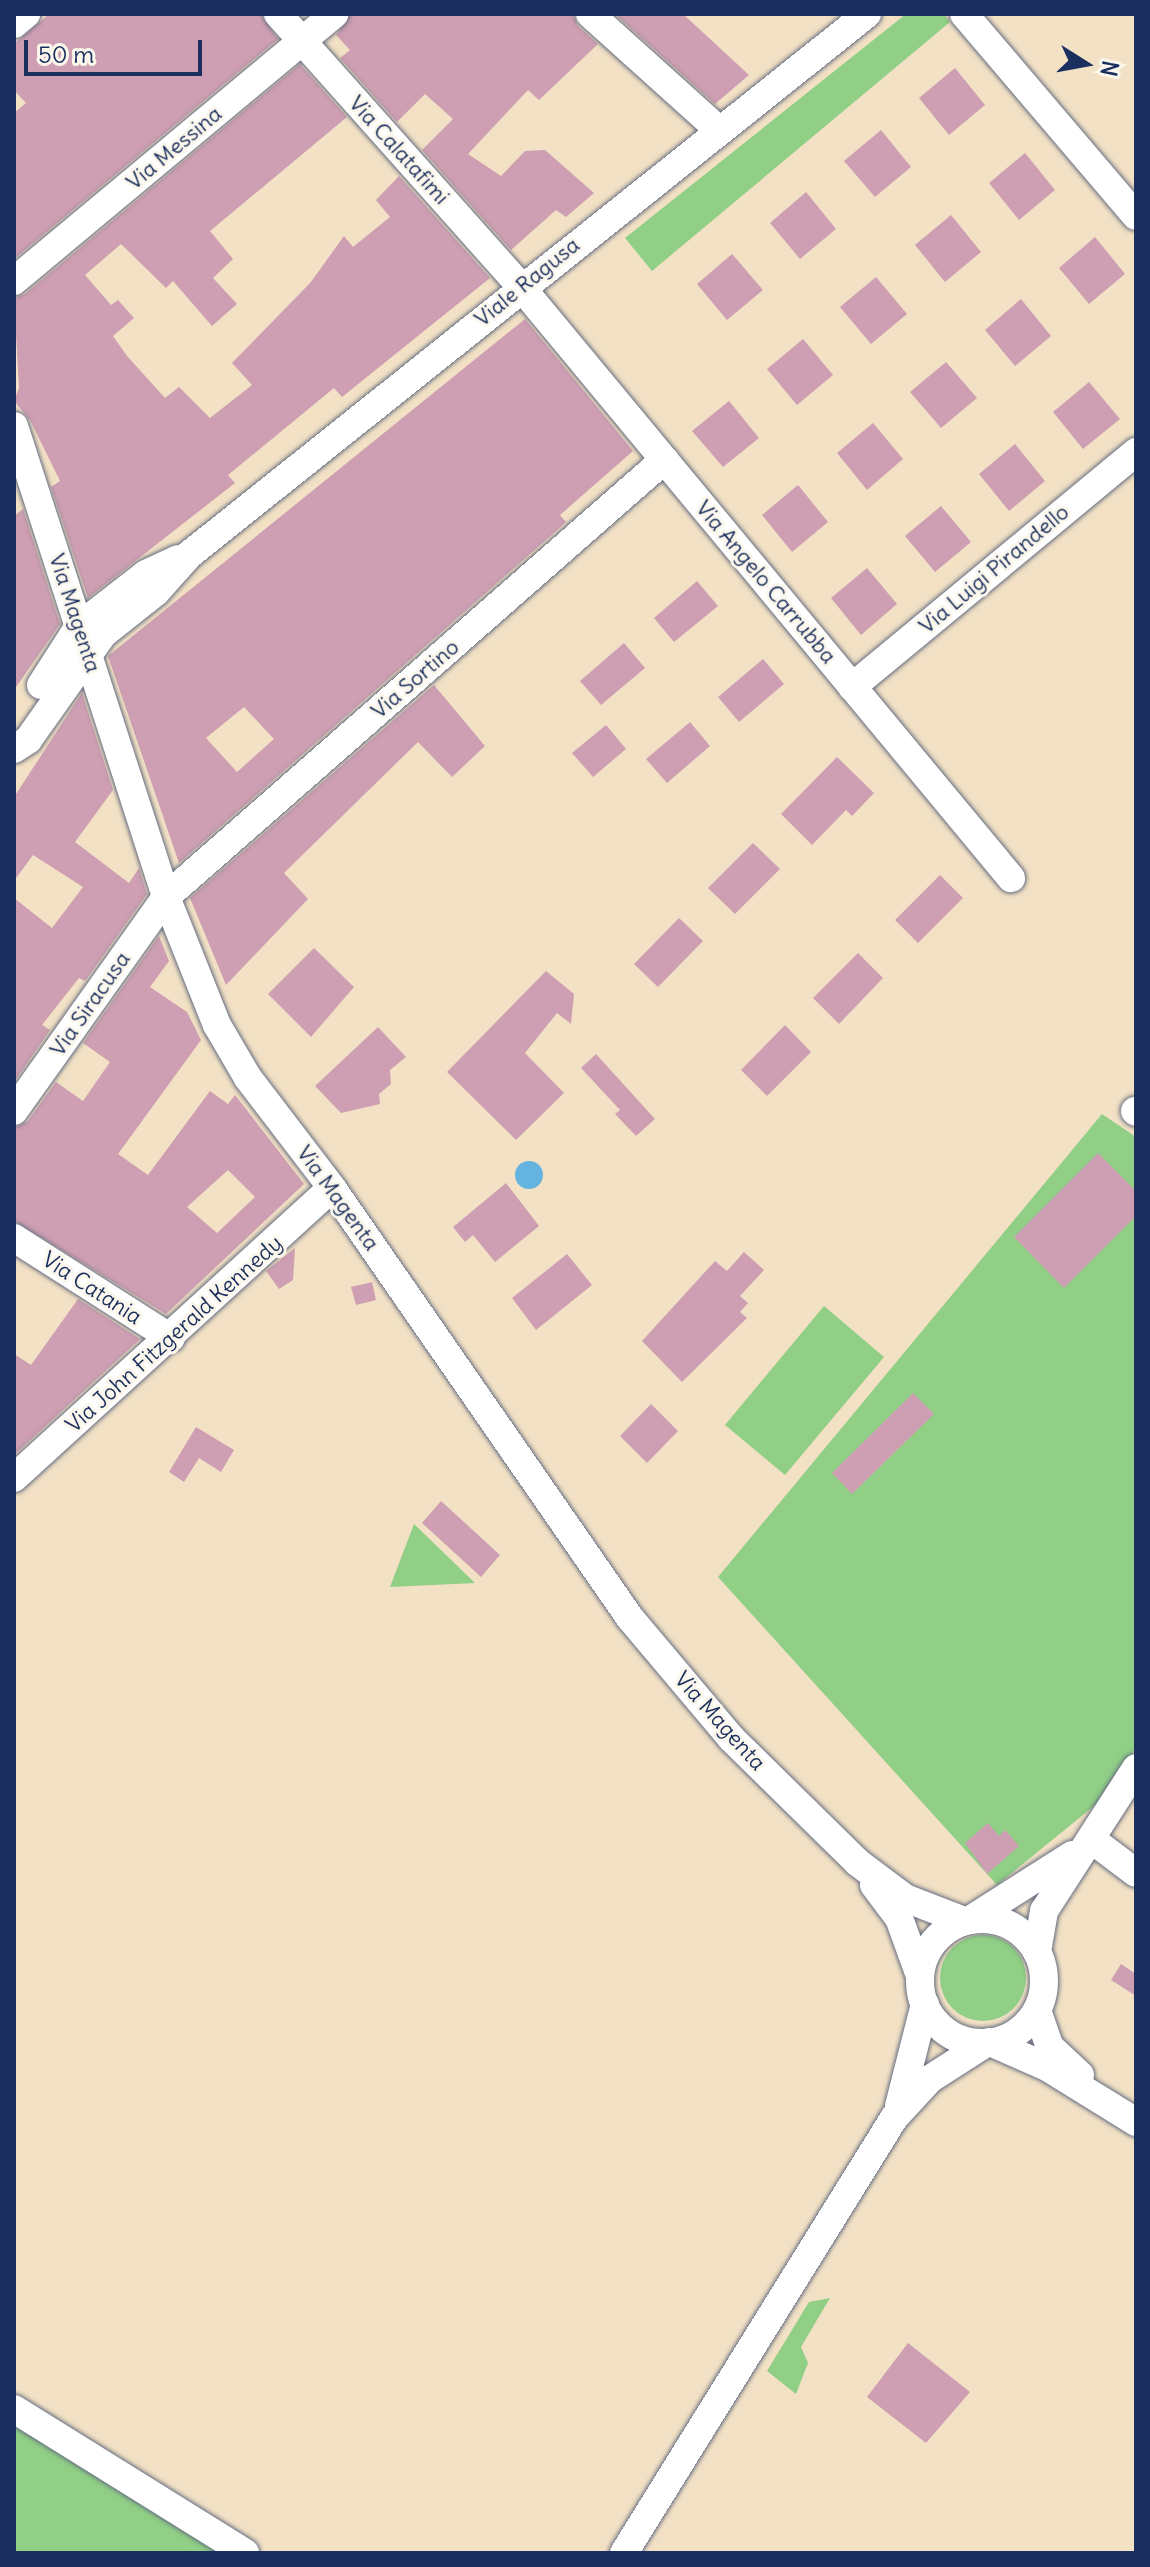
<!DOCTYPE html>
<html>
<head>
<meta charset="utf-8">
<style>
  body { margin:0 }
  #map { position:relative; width:1150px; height:2567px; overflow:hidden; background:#f2e1c4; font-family:Delius,sans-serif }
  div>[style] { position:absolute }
  .green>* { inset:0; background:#90cf85 }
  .round { border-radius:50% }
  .water>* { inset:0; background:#64b4df }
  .building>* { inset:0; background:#ce9fb2 }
  .roads { filter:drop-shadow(0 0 2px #666d82) drop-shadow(0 0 2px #666d82) }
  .minor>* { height:28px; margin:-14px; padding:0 14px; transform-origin:14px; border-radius:14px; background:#fff }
  .minor>.ring { margin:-14px; padding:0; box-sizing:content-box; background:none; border:28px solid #fff; border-radius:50% }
  span { translate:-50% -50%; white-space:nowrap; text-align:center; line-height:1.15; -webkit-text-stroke:6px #fbf7ec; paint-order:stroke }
  .street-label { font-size:22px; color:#1b2f5e }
  .frame { position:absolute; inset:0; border:16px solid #1b2f5e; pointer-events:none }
  .north { position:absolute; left:1046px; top:24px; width:80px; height:80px; -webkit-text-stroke:6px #fbf7ec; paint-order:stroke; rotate:101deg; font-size:22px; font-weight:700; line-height:32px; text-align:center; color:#1b2f5e }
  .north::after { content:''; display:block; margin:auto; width:28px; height:36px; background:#1b2f5e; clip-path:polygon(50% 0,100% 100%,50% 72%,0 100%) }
  .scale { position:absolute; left:24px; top:40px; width:178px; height:36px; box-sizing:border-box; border:4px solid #1b2f5e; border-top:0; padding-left:10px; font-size:24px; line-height:28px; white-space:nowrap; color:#1b2f5e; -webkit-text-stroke:6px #fbf7ec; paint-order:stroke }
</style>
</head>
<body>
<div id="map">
  <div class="green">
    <div style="clip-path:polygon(906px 14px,944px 14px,950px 22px,652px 271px,625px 238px)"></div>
    <div style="clip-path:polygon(1102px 1114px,1136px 1137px,1136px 1747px,1105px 1797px,997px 1885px,718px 1577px)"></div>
    <div style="clip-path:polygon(824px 1306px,884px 1357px,785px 1475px,725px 1425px)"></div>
    <div style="clip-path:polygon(414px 1524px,475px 1583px,390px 1587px)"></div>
    <div class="round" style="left:940px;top:1935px;width:86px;height:86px"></div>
    <div style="clip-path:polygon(830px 2298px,801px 2347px,808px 2363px,796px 2394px,767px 2371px,809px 2302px)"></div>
    <div style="clip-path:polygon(14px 2421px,224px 2553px,14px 2553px)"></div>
  </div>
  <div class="water">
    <div class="round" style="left:515px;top:1161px;width:28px;height:28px"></div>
  </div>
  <div class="building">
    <div style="clip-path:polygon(49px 14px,261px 14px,278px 39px,14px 259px,14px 113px,26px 103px,14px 90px,14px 44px)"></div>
    <div style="clip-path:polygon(351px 14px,573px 14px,578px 26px,598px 44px,539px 100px,528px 90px,468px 154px,501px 176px,525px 151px,545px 150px,594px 193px,566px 217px,556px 210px,511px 250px,422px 150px,453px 119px,425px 94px,397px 122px,340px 58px,350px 50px,336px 35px)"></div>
    <div style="clip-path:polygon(615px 14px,683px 14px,749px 75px,715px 104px)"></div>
    <div style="clip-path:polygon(300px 64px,347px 117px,210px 231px,233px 259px,213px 278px,237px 304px,212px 326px,173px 281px,166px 288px,121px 244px,85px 275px,111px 305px,118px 300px,134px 318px,113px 336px,127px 356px,165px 398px,179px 387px,210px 418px,252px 385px,232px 363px,311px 282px,344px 236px,353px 247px,390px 217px,376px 200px,399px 176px,490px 278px,342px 397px,334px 388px,228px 475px,235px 483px,88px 598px,51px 487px,60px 481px,30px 420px,14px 401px,19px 388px,14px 298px,25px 294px)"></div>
    <div style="clip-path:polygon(955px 68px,985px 105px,949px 135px,919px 98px)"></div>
    <div style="clip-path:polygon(881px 130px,911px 167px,875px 197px,844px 161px)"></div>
    <div style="clip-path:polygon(1025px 153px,1055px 190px,1019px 220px,989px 183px)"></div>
    <div style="clip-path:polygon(806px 192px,836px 229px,800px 259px,770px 223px)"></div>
    <div style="clip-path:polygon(951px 215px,981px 252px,945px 282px,915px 245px)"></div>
    <div style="clip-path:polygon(1095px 237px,1125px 274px,1089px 304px,1059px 268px)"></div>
    <div style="clip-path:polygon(732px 254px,763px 290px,727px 320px,697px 284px)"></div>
    <div style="clip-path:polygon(876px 277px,907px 314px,871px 344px,840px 307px)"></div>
    <div style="clip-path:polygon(1021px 299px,1051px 336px,1015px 366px,985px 330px)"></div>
    <div style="clip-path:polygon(evenodd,525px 319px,633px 451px,560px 515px,566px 522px,556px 531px,179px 863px,108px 656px,525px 319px,244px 707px,274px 739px,237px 772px,206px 738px,244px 707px)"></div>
    <div style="clip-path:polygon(803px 339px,833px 375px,797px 405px,767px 369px)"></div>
    <div style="clip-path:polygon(946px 362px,977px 398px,941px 428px,910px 392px)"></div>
    <div style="clip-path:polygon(1089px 382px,1120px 419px,1083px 449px,1053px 412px)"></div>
    <div style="clip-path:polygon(729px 401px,759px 438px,723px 467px,692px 431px)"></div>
    <div style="clip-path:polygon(873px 423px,903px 459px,867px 490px,837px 453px)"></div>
    <div style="clip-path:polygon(1015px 444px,1045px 481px,1009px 511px,979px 474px)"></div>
    <div style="clip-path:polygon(798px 485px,828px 522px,792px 552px,762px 515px)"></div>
    <div style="clip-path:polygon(941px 506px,971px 542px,935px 572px,905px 536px)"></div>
    <div style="clip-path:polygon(23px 509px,60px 624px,14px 690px,14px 516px)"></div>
    <div style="clip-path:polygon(867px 568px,897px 604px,861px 635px,831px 598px)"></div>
    <div style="clip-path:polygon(697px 581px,718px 606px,674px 642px,654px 618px)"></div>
    <div style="clip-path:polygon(624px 643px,645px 668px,601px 705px,580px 681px)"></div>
    <div style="clip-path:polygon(763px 659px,784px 684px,739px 722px,718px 697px)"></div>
    <div style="clip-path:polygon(434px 685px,485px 746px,452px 777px,418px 742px,284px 873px,308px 899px,226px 985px,190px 898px)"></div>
    <div style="clip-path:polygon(82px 693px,113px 790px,75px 842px,129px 883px,139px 868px,147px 894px,85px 981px,79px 978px,42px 1025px,50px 1030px,14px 1082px,14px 898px,52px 928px,83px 887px,33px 855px,14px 881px,14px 797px)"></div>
    <div style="clip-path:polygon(690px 722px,710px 746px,667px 783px,646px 759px)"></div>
    <div style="clip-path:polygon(606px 725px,626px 749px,593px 777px,572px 753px)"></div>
    <div style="clip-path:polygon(837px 757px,874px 793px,852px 816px,846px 810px,812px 845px,781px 814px)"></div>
    <div style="clip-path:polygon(753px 843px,780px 869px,735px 914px,708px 888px)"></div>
    <div style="clip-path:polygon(940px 875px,963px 898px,918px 943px,895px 920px)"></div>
    <div style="clip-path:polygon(679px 918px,703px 941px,658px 987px,634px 964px)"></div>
    <div style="clip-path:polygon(evenodd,159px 936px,169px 961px,150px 987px,187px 1012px,201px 1040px,118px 1154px,148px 1175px,210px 1091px,228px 1104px,235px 1095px,304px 1184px,166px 1314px,14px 1221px,14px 1128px,28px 1121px,56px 1082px,83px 1101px,110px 1062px,83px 1043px,159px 936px,228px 1170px,255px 1197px,217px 1233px,187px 1207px,228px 1170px)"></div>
    <div style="clip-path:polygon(314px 948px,354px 987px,311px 1037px,268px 994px)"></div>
    <div style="clip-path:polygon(858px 953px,883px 978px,839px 1024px,813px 998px)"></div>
    <div style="clip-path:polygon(546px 971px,574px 994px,571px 1024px,557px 1013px,525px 1053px,564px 1093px,516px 1140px,447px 1072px)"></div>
    <div style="clip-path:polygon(785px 1025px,811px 1052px,767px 1096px,741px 1070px)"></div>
    <div style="clip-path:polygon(378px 1027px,406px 1057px,390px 1070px,391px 1084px,379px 1094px,380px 1104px,341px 1113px,315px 1086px)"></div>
    <div style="clip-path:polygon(596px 1054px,655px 1119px,636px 1136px,615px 1114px,620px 1110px,581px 1068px)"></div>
    <div style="clip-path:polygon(1098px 1153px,1136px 1191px,1136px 1216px,1064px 1288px,1014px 1237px)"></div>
    <div style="clip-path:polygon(506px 1183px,539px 1226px,495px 1262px,473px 1235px,465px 1242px,453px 1227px)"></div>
    <div style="clip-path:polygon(295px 1248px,293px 1280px,279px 1289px,266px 1271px)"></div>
    <div style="clip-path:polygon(744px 1252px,764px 1270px,740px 1296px,748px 1303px,740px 1312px,747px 1318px,682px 1382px,642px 1341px,715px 1261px,727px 1271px)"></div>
    <div style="clip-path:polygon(567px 1254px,592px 1285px,536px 1330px,512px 1298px)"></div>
    <div style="clip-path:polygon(372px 1282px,376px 1300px,356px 1305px,351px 1287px)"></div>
    <div style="clip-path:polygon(78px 1299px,140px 1339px,14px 1455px,14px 1354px,31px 1365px)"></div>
    <div style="clip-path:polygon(913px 1393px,934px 1414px,852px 1494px,832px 1473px)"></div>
    <div style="clip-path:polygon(651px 1404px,678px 1431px,647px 1463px,620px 1436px)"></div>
    <div style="clip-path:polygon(196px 1427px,234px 1450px,221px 1472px,199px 1458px,184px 1482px,169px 1472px)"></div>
    <div style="clip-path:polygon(441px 1501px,500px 1555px,481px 1577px,422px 1523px)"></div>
    <div style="clip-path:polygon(988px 1823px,999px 1836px,1005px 1830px,1019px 1846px,987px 1874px,965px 1843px)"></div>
    <div style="clip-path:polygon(1121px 1964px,1136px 1974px,1136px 1996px,1111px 1980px)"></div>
    <div style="clip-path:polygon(908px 2343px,970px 2392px,926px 2443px,867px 2397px)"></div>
  </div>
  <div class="roads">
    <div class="minor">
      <div style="left:278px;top:14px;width:365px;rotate:48.3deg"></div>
      <div style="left:521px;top:287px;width:768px;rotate:50.34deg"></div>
      <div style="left:590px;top:14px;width:173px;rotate:42deg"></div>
      <div style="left:964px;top:14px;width:265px;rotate:49.6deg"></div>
      <div style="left:14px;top:24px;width:16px;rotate:-40deg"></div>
      <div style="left:14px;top:281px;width:417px;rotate:-39.8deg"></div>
      <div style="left:14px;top:426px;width:495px;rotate:72.1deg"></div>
      <div style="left:166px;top:897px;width:138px;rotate:68.3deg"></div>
      <div style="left:217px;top:1025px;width:61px;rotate:59.7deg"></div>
      <div style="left:248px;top:1078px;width:138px;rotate:52.6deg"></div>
      <div style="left:332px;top:1188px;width:523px;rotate:55.28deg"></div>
      <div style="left:630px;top:1618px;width:157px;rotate:49.9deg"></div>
      <div style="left:731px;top:1738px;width:177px;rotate:44.5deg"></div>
      <div style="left:857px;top:1862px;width:60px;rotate:36.9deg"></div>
      <div style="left:905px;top:1898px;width:63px;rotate:21.3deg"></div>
      <div style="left:41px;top:685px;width:70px;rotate:-57.2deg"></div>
      <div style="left:79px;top:626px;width:85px;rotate:-37.8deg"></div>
      <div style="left:146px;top:574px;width:35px;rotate:-25deg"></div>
      <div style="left:852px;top:687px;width:369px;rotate:-39.6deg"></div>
      <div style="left:14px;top:749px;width:17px;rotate:-33deg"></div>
      <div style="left:28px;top:740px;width:130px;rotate:-54.7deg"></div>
      <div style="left:103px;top:634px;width:68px;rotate:-38.4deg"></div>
      <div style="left:156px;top:592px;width:51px;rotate:-48.2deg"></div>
      <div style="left:190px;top:554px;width:866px;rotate:-38.58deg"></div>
      <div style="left:14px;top:1111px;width:262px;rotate:-54.6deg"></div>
      <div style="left:166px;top:897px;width:663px;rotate:-41.27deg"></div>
      <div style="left:1135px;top:1111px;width:1px;rotate:45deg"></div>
      <div style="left:14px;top:1238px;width:186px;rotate:32.5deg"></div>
      <div style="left:14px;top:1478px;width:430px;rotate:-42.4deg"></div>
      <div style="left:1091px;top:1839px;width:56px;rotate:37.1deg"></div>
      <div style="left:874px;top:1885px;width:41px;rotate:52.9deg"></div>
      <div style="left:899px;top:1918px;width:62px;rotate:70.1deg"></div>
      <div class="ring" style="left:920px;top:1919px;width:96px;height:96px"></div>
      <div style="left:970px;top:1920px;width:121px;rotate:-32.5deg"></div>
      <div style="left:1037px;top:1952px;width:42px;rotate:-80.3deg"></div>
      <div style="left:1044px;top:1911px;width:170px;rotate:-57.2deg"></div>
      <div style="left:1037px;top:2010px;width:39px;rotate:71deg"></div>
      <div style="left:1050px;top:2047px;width:41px;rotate:43deg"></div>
      <div style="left:990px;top:2042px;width:62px;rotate:23.7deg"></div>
      <div style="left:1047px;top:2067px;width:105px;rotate:31.7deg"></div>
      <div style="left:899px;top:2106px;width:105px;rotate:-75.7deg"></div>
      <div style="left:14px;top:2409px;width:272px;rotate:31.9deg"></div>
      <div style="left:624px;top:2553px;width:512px;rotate:-58.17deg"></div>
      <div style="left:894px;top:2118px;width:53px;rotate:-47.3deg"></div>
      <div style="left:930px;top:2079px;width:67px;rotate:-32.7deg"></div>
    </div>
  </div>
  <div class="street-label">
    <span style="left:174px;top:148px;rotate:-40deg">Via Messina</span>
    <span style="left:399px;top:150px;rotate:48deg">Via Calatafimi</span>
    <span style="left:527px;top:282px;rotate:-39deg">Viale Ragusa</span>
    <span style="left:994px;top:569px;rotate:-40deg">Via Luigi Pirandello</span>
    <span style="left:766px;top:582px;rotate:50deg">Via Angelo Carrubba</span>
    <span style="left:75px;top:613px;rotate:72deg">Via Magenta</span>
    <span style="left:415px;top:679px;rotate:-41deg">Via Sortino</span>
    <span style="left:90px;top:1004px;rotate:-55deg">Via Siracusa</span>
    <span style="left:338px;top:1198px;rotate:54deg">Via Magenta</span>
    <span style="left:92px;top:1288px;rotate:33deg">Via Catania</span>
    <span style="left:174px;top:1334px;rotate:-42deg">Via John Fitzgerald Kennedy</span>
    <span style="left:720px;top:1721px;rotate:48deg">Via Magenta</span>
  </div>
  <div class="frame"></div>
  <div class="north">N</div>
  <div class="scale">50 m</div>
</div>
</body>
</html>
